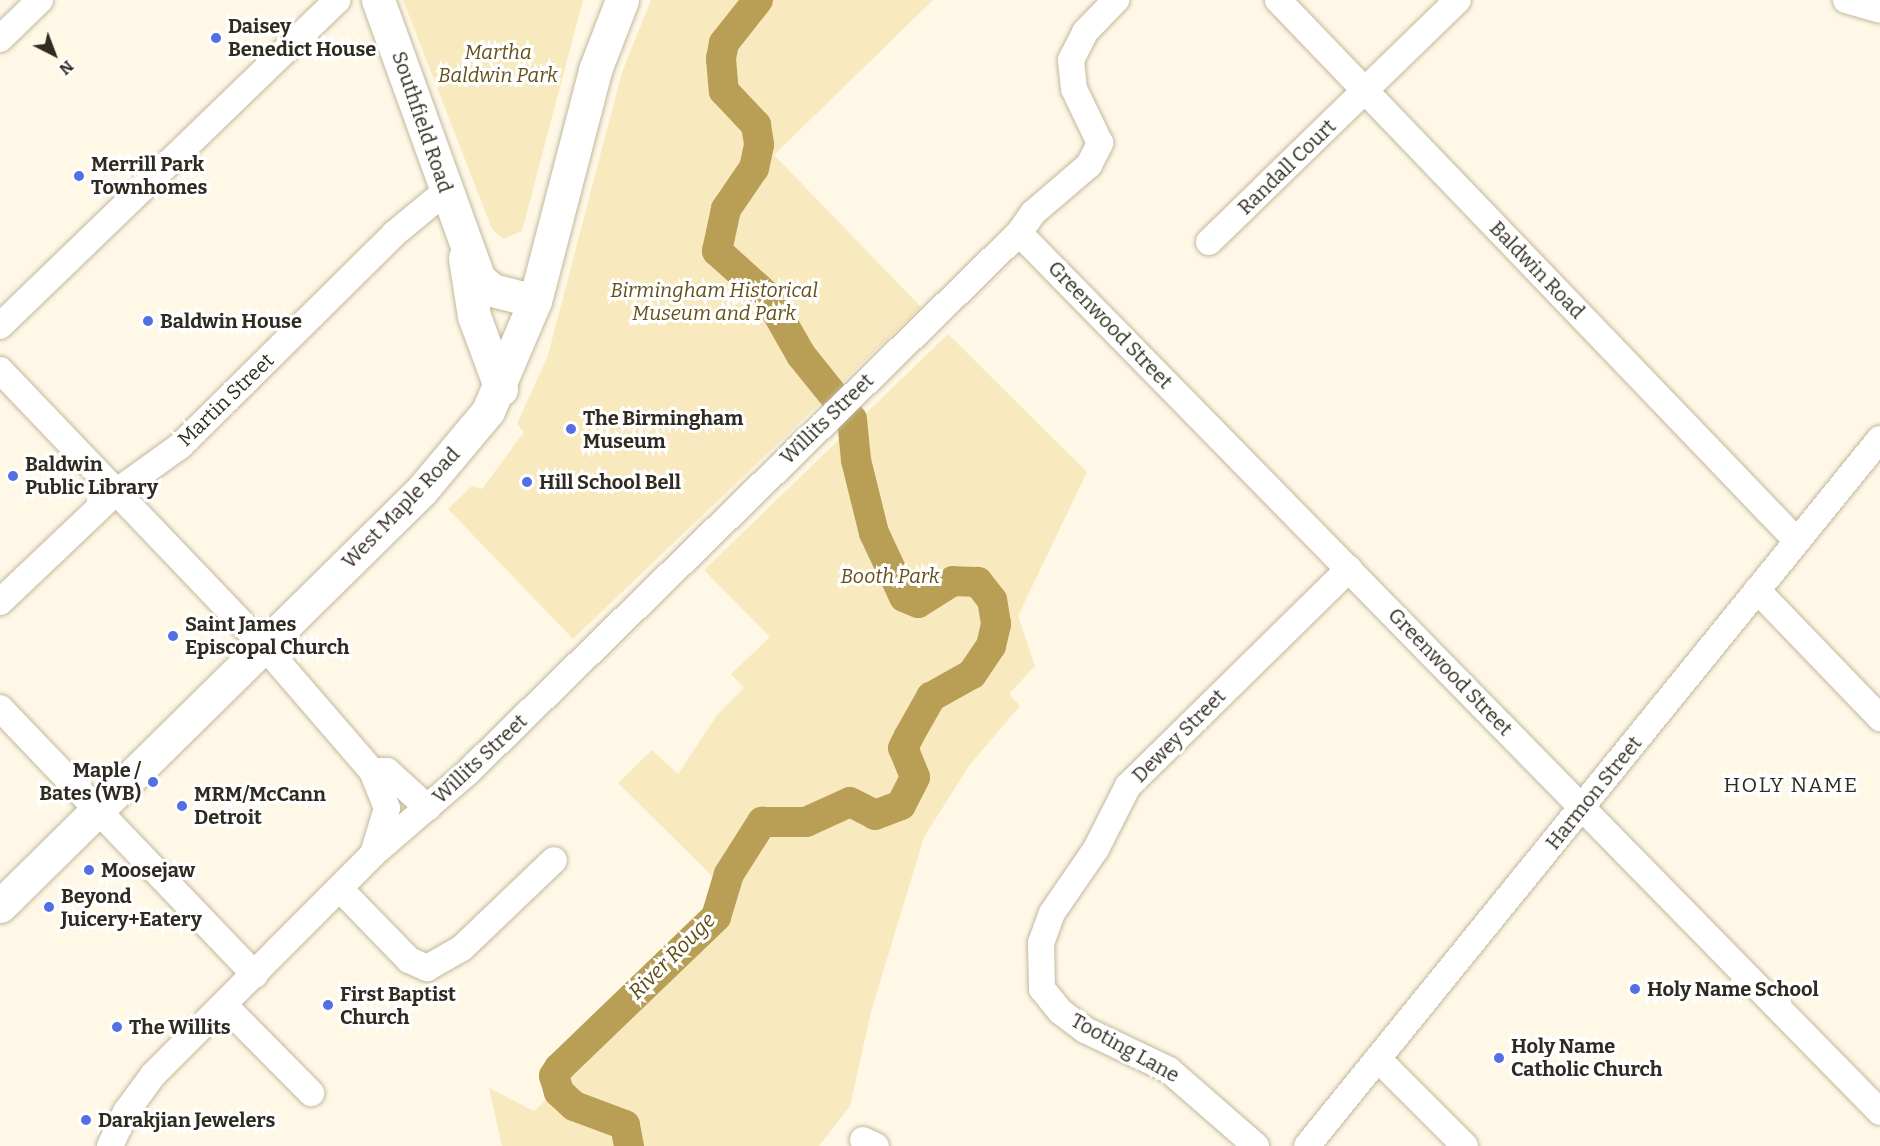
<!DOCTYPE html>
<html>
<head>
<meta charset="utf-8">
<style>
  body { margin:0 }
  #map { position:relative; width:1880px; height:1146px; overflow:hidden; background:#fff8e7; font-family:Bitter,serif }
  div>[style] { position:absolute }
  .green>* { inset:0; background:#f9e9be }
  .river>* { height:30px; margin:-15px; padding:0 15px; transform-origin:15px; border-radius:15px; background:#b99f56 }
  .roads { filter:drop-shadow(0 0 2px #c2b89c) drop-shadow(0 0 2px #c2b89c) }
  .minor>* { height:26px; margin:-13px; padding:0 13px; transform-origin:13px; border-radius:13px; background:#fff }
  .major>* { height:33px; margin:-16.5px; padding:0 16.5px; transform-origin:16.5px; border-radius:16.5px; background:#fff }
  .dots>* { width:16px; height:16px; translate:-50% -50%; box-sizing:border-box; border:3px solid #fff; border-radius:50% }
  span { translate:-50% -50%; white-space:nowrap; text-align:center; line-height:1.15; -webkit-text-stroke:6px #fff; paint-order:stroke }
  .poi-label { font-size:20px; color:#2f2b20; font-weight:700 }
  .left { translate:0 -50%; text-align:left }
  .right { translate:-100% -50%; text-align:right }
  .park-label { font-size:20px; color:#64511a; font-style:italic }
  .street-label { font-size:20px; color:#2f2b20 }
  .neighbourhood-label { font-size:21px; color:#2f2b20; letter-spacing:1.5px }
  .water-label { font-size:21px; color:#5e4b12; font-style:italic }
  .north { position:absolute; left:24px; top:24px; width:60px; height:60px; -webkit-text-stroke:4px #fff; paint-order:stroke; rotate:138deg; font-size:16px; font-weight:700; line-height:24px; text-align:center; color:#2f2b20 }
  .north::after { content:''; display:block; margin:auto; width:21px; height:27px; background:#2f2b20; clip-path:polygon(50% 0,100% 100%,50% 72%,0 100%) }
</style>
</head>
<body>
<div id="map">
  <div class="green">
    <div style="clip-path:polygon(403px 0,583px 0,522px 231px,503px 239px,492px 229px)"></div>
    <div style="clip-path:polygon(651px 0,933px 0,774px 155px,921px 307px,573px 639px,448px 509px,472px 486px,482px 489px,524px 432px,517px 424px,548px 355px,622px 72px)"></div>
    <div style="clip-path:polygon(948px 334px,1087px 472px,1018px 616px,1035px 666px,1009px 694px,1020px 706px,969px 766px,924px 837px,871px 1012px,850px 1106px,819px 1146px,502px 1146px,489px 1088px,534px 1111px,586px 1062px,584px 1030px,679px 969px,721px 885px,618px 783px,652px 750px,678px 774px,717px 715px,744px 688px,731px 674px,770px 637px,704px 570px)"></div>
  </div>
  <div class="river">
    <div style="left:758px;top:0;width:55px;rotate:128.3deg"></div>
    <div style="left:724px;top:43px;width:16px;rotate:101deg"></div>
    <div style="left:721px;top:59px;width:32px;rotate:85deg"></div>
    <div style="left:724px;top:91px;width:47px;rotate:46.7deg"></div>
    <div style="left:756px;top:125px;width:20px;rotate:81deg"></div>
    <div style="left:759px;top:145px;width:24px;rotate:102deg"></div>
    <div style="left:754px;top:168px;width:50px;rotate:124.3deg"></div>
    <div style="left:726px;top:209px;width:43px;rotate:102.1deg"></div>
    <div style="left:717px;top:251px;width:69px;rotate:42deg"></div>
    <div style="left:768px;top:297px;width:67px;rotate:60.4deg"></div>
    <div style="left:801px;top:355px;width:72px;rotate:51.2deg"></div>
    <div style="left:629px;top:1146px;width:21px;rotate:-101deg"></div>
    <div style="left:625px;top:1125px;width:54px;rotate:-159.6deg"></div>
    <div style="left:574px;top:1106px;width:21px;rotate:-137deg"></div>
    <div style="left:559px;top:1092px;width:17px;rotate:-107deg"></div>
    <div style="left:554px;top:1076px;width:9px;rotate:-58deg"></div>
    <div style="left:559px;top:1068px;width:218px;rotate:-43.9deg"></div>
    <div style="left:716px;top:917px;width:45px;rotate:-73.2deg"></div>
    <div style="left:729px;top:874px;width:62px;rotate:-57.6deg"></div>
    <div style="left:762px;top:822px;width:44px"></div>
    <div style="left:806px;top:822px;width:48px;rotate:-24.4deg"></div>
    <div style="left:850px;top:802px;width:28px;rotate:27deg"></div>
    <div style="left:875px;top:815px;width:28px;rotate:-21deg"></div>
    <div style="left:901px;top:805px;width:31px;rotate:-63deg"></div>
    <div style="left:915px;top:777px;width:31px;rotate:-112deg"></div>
    <div style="left:903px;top:748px;width:13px;rotate:-63deg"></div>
    <div style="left:909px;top:736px;width:45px;rotate:-60.6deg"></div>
    <div style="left:931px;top:697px;width:47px;rotate:-29.3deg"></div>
    <div style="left:972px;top:674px;width:34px;rotate:-56deg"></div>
    <div style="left:991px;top:646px;width:23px;rotate:-77deg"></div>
    <div style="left:996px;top:624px;width:24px;rotate:-99deg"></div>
    <div style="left:992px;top:600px;width:23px;rotate:-128deg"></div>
    <div style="left:978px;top:582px;width:25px;rotate:-178deg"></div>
    <div style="left:953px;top:581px;width:41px;rotate:147.8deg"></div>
    <div style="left:918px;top:603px;width:15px;rotate:-157deg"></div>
    <div style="left:904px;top:597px;width:71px;rotate:-115.1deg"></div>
    <div style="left:874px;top:533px;width:75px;rotate:-103.9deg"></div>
    <div style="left:856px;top:460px;width:41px;rotate:-95.6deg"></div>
  </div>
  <div class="roads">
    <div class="minor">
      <div style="left:1278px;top:0;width:748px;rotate:46.19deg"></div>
      <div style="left:1846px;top:0;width:35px;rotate:16deg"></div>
      <div style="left:0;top:39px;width:56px;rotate:-44.3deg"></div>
      <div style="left:1019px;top:233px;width:1230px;rotate:45.59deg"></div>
      <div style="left:1209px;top:242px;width:347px;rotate:-44.2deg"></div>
      <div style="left:0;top:326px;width:469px;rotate:-44deg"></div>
      <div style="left:0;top:370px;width:383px;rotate:46.3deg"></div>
      <div style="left:265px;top:647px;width:164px;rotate:49.2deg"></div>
      <div style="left:372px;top:771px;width:40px;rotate:68deg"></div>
      <div style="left:387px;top:808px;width:48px;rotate:106.9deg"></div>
      <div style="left:1757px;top:590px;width:178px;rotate:46.1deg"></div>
      <div style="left:0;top:602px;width:160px;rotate:-43.5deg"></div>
      <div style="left:116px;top:492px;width:79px;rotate:-35.7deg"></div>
      <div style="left:180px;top:446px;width:301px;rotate:-44.7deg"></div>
      <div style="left:394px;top:234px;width:67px;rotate:-39.6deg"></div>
      <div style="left:0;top:708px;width:369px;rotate:46.3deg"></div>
      <div style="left:372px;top:771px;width:15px"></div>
      <div style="left:387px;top:771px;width:55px;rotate:42.1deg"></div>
      <div style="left:342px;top:891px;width:96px;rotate:45.8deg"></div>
      <div style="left:409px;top:960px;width:20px;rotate:24deg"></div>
      <div style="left:427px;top:968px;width:40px;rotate:-29.7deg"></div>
      <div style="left:462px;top:948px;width:127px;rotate:-43.7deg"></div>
      <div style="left:224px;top:1005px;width:124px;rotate:45.3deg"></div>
      <div style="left:1378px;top:1059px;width:123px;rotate:45deg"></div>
      <div style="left:863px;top:1140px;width:14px;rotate:25deg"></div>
      <div style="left:110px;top:1146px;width:38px;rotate:-65deg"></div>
      <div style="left:126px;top:1112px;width:46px;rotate:-53.9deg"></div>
      <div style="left:153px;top:1075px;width:310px;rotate:-45.1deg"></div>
      <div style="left:372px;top:855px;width:127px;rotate:-40.8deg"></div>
      <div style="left:468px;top:772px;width:771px;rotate:-44.37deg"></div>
      <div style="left:1019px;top:233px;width:24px;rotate:-55deg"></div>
      <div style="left:1033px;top:213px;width:74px;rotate:-40.6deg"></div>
      <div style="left:1089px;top:165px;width:25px;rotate:-63deg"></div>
      <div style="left:1100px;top:143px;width:60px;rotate:-115.7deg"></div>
      <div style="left:1074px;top:89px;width:29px;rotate:-96deg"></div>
      <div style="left:1071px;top:60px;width:31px;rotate:-63deg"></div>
      <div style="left:1085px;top:32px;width:45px;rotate:-45.9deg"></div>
      <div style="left:1256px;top:1146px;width:116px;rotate:-138.9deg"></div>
      <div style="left:1169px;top:1070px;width:93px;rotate:-154.5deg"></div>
      <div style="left:1085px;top:1030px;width:31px;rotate:-143deg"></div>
      <div style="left:1060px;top:1011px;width:28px;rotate:-129deg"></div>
      <div style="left:1042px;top:989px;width:46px;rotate:-91.2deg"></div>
      <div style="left:1041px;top:943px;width:32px;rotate:-70deg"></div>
      <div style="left:1052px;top:913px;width:78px;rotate:-55.5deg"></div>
      <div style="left:1096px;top:849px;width:71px;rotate:-63.1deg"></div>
      <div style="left:1128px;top:786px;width:310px;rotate:-44.5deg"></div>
      <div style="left:1307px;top:1146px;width:910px;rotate:-50.98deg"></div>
    </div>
    <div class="major">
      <div style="left:378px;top:0;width:297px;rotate:70.1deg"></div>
      <div style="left:479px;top:279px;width:17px;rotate:40deg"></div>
      <div style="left:492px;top:290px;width:44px;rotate:14.3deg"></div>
      <div style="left:465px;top:258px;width:59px;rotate:81.2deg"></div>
      <div style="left:474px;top:316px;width:78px;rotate:69.7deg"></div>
      <div style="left:0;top:906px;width:593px;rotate:-44.59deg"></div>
      <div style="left:422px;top:490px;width:103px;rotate:-50.1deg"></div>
      <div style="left:488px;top:411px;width:120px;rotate:-66.9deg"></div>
      <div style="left:535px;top:301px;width:239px;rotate:-75.4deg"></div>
      <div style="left:595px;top:70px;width:75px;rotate:-68.9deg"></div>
    </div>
  </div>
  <div class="dots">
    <div style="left:216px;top:38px;background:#526fe4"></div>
    <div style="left:79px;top:176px;background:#526fe4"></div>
    <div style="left:148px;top:321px;background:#526fe4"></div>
    <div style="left:571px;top:429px;background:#526fe4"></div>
    <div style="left:13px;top:476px;background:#526fe4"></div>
    <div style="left:527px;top:482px;background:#526fe4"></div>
    <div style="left:173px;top:636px;background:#526fe4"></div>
    <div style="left:153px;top:782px;background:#526fe4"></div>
    <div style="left:182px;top:806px;background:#526fe4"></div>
    <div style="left:89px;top:870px;background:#526fe4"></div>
    <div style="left:49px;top:907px;background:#526fe4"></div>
    <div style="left:1635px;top:989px;background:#526fe4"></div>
    <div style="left:328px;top:1005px;background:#526fe4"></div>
    <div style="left:117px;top:1027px;background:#526fe4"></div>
    <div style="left:1499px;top:1058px;background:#526fe4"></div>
    <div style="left:86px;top:1120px;background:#526fe4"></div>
  </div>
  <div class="poi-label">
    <span class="left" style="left:228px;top:38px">Daisey<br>Benedict House</span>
    <span class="left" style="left:91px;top:176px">Merrill Park<br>Townhomes</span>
    <span class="left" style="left:160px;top:321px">Baldwin House</span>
    <span class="left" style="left:583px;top:430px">The Birmingham<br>Museum</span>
    <span class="left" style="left:25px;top:476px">Baldwin<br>Public Library</span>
    <span class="left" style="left:539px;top:482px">Hill School Bell</span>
    <span class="left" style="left:185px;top:636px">Saint James<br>Episcopal Church</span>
    <span class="right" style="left:141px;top:782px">Maple /<br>Bates (WB)</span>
    <span class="left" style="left:194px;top:806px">MRM/McCann<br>Detroit</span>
    <span class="left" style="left:101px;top:870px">Moosejaw</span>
    <span class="left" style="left:61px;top:908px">Beyond<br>Juicery+Eatery</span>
    <span class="left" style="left:1647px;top:989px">Holy Name School</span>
    <span class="left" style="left:340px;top:1006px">First Baptist<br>Church</span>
    <span class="left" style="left:129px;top:1027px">The Willits</span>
    <span class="left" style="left:1511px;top:1058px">Holy Name<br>Catholic Church</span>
    <span class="left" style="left:98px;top:1120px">Darakjian Jewelers</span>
  </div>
  <div class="park-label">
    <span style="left:498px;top:64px">Martha<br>Baldwin Park</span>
    <span style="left:714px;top:302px">Birmingham Historical<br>Museum and Park</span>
    <span style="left:890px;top:576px">Booth Park</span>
  </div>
  <div class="street-label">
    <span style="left:422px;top:122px;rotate:71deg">Southfield Road</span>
    <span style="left:1287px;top:167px;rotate:-44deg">Randall Court</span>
    <span style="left:1537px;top:270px;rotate:46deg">Baldwin Road</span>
    <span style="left:1110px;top:325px;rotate:46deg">Greenwood Street</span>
    <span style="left:226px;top:400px;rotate:-44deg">Martin Street</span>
    <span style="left:827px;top:419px;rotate:-44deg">Willits Street</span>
    <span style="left:401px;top:508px;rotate:-46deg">West Maple Road</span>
    <span style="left:1450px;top:672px;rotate:46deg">Greenwood Street</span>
    <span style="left:1179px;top:736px;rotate:-45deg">Dewey Street</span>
    <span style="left:480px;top:759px;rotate:-43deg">Willits Street</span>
    <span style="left:1594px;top:793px;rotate:-51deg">Harmon Street</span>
    <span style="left:1125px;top:1048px;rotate:29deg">Tooting Lane</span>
  </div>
  <div class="neighbourhood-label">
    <span style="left:1791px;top:785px">HOLY NAME</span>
  </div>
  <div class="water-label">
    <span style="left:672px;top:956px;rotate:-45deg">River Rouge</span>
  </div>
  <div class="north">N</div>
</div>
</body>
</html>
